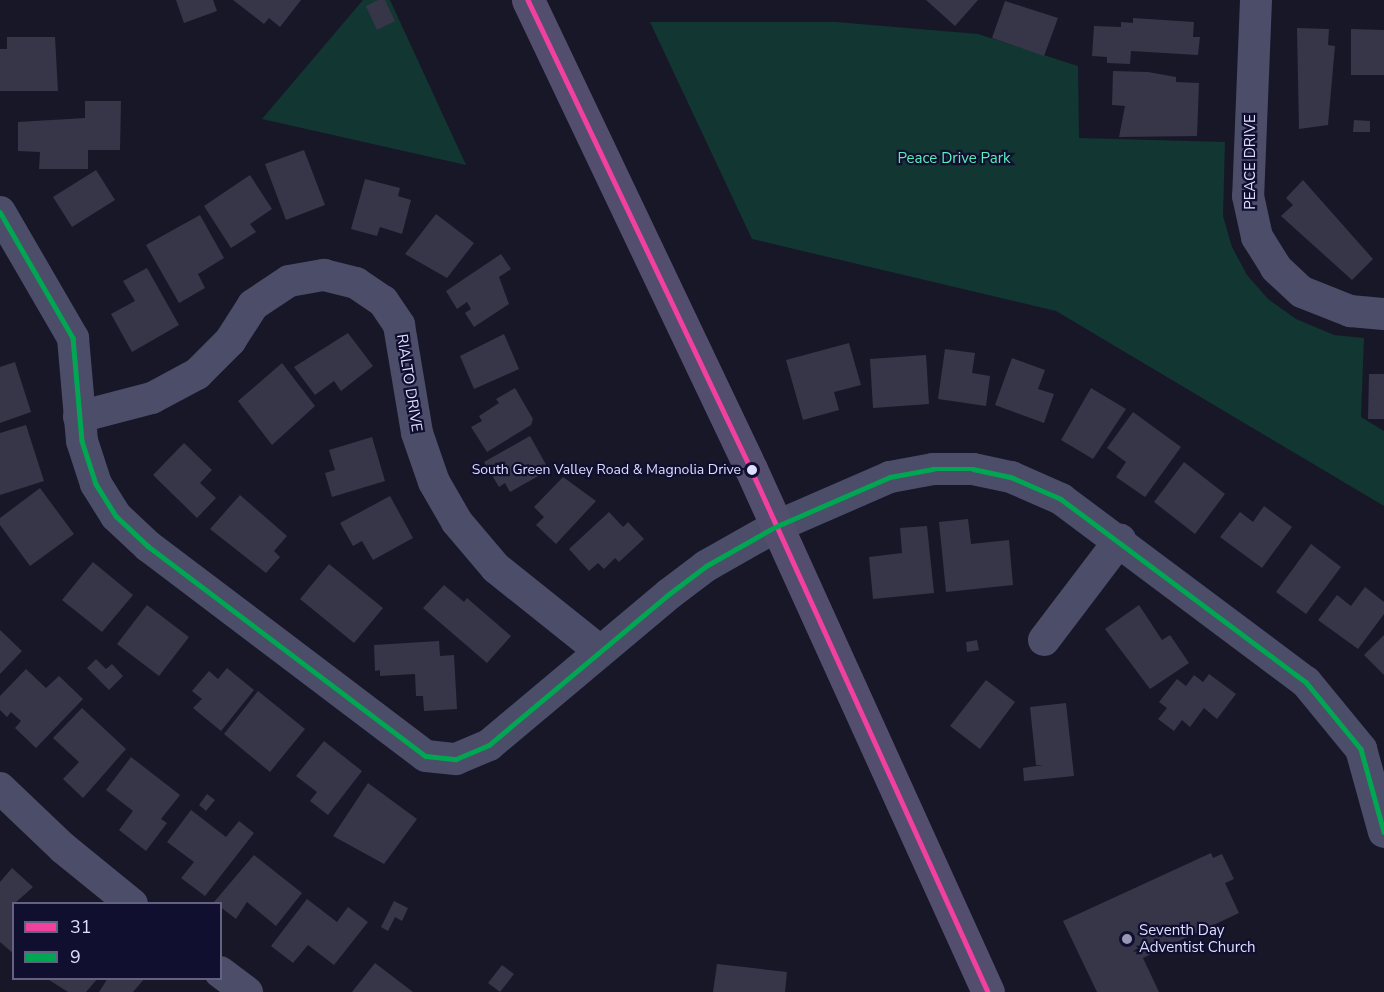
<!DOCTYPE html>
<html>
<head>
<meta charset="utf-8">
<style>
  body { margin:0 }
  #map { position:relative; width:1384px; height:992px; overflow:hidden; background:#171728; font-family:"Nunito Sans",sans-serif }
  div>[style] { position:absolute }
  .green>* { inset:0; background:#123632 }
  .building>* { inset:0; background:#373649 }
  .minor>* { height:32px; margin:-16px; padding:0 16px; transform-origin:16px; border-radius:16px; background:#4b4d69 }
  .major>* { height:33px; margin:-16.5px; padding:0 16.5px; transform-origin:16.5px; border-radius:16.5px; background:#544e6e }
  .bus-1>* { height:4.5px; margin:-2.25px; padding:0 2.25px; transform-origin:2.25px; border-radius:2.25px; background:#f240a1 }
  .bus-2>* { height:4.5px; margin:-2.25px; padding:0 2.25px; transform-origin:2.25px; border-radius:2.25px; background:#00a651 }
  .dots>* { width:16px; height:16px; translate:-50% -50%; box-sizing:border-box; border:3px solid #110f30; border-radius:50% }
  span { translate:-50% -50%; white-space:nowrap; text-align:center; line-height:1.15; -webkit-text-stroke:4.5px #110f30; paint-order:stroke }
  .bus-label { font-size:14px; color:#dedeff }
  .right { translate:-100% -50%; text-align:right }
  .park-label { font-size:15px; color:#5bedb8 }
  .street-label { font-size:15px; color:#dedeff }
  .poi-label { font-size:15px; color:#dedeff }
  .left { translate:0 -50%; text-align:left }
  .legend { position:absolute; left:12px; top:902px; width:210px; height:78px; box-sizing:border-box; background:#110f30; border:2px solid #636283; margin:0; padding:8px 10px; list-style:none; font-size:18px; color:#dedeff }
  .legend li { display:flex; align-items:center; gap:12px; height:30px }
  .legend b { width:30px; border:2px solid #636283 }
</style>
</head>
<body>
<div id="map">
  <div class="green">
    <div style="clip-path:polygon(363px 0,390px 0,466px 165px,262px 119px)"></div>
    <div style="clip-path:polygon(650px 22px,836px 22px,978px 34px,1078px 66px,1079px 138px,1225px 142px,1223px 216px,1232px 247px,1247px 275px,1268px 299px,1296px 319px,1334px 335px,1364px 338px,1361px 417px,1384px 431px,1384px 506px,1056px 311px,752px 239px)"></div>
  </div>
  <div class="building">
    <div style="clip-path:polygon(176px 0,213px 0,217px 11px,184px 23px)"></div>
    <div style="clip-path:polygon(233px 0,301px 0,280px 27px,269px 18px,264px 24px)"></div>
    <div style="clip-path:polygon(378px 0,385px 0,395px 21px,377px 30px,366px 6px)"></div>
    <div style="clip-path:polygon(926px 0,978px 0,955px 26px)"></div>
    <div style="clip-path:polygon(1005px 1px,1058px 18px,1044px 56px,992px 38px)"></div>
    <div style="clip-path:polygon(1133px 18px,1194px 22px,1193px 37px,1200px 37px,1198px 55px,1131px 51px,1130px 64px,1107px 63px,1107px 57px,1092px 56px,1094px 26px,1121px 27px,1121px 22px,1133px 23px)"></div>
    <div style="clip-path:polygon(1297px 28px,1329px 29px,1328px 45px,1335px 46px,1328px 125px,1299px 129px)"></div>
    <div style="clip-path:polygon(1351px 29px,1384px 30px,1384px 75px,1351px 75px)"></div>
    <div style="clip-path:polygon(7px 37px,55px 37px,58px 91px,0 91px,0 49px,7px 49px)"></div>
    <div style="clip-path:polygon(1113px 71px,1148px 72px,1176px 77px,1176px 82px,1199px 83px,1197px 136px,1119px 137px,1125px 106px,1112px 105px)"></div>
    <div style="clip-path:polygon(85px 101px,121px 101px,120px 150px,88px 150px,88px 169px,39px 169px,40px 152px,18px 151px,18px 122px,85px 118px)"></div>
    <div style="clip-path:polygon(1354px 120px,1370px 121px,1370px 132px,1353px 132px)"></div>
    <div style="clip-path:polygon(304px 150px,325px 205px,286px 220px,265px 164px)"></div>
    <div style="clip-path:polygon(96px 170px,115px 200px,72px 227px,53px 197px)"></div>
    <div style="clip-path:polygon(250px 175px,272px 209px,250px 224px,256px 232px,231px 248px,204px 206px)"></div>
    <div style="clip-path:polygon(365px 179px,400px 188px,398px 196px,411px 200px,402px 234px,380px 227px,377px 236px,351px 229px)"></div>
    <div style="clip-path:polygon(1303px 180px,1373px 259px,1352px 280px,1281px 216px,1293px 205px,1286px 198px)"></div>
    <div style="clip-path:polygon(436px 214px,474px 243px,447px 278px,405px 254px)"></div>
    <div style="clip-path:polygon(200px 215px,224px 258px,198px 274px,205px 288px,179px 303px,146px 245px)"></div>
    <div style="clip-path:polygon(501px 254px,511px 269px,499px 277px,509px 304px,474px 327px,465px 313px,471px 309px,467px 302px,457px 309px,446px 291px)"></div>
    <div style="clip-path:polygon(147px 268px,179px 325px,132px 352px,111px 314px,135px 301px,123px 281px)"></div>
    <div style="clip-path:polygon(348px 333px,373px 366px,341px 391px,334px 381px,315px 395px,294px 367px)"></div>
    <div style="clip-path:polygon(504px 334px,519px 369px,474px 389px,460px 356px)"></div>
    <div style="clip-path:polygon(849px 343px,861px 385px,834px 392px,839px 410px,803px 420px,786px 360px)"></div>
    <div style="clip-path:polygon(945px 349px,975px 353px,972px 373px,990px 376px,986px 406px,938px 399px)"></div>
    <div style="clip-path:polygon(926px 355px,929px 404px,873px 408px,870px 359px)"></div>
    <div style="clip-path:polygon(1012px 358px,1045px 370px,1038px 389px,1054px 394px,1044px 423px,995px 405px)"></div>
    <div style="clip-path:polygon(15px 362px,31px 412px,0 423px,0 367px)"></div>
    <div style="clip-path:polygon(282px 363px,315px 406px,272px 445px,238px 401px)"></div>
    <div style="clip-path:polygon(1369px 374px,1384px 374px,1384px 419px,1368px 419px)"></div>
    <div style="clip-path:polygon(515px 388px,533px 419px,531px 425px,487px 452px,471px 427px,482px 421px,479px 416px,499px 403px,496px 399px)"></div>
    <div style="clip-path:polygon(1091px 388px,1126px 409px,1093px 459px,1061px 440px)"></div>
    <div style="clip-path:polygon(1133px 412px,1181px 447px,1145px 497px,1116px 477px,1126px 462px,1107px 448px)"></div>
    <div style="clip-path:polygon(26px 425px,44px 481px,0 495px,0 433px)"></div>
    <div style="clip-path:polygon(530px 436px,549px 470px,510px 492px,505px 483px,499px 487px,484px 462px)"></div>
    <div style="clip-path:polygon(372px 437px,385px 481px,332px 497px,325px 473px,335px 470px,329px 450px)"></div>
    <div style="clip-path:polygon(184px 443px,212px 470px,200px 483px,216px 498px,197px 518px,153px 475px)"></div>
    <div style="clip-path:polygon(1184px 462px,1225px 494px,1195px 534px,1154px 502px)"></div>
    <div style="clip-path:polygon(563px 477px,596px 501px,556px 544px,536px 525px,544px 517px,534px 507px)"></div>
    <div style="clip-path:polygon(40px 488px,74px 534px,30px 566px,0 525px,0 518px)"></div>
    <div style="clip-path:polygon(240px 495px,287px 536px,274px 551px,280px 557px,266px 573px,210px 529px)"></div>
    <div style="clip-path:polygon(390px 496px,413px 538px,373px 560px,362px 541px,353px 546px,340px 523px)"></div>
    <div style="clip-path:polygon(1264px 506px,1292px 527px,1262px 568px,1220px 537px,1240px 512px,1253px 522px)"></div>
    <div style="clip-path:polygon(609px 512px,623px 527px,628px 522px,644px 539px,619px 562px,615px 558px,604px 569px,598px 563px,589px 571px,569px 549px)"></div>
    <div style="clip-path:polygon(968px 519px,971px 544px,1009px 540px,1013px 585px,946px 592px,939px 522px)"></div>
    <div style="clip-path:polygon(927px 526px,934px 593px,873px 599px,869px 557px,902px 553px,900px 528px)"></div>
    <div style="clip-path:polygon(1311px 544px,1341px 567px,1306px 614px,1276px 592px)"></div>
    <div style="clip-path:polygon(93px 562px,133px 595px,102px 632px,62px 600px)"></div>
    <div style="clip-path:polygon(329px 564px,383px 608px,354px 643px,300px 599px)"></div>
    <div style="clip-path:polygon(444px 585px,464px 602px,467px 598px,511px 636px,487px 663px,423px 608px)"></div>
    <div style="clip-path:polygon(1365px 587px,1384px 602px,1384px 614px,1358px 649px,1318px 620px,1337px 595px,1351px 606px)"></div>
    <div style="clip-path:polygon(147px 605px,189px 637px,159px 676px,117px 644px)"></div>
    <div style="clip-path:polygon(1139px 605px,1162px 640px,1170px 635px,1189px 663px,1150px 689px,1105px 629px)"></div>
    <div style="clip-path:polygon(0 630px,22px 651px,0 674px)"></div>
    <div style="clip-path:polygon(1384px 635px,1384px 675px,1364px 655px)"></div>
    <div style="clip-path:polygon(977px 640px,979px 650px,967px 652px,966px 642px)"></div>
    <div style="clip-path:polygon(439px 641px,440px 656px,454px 655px,457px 709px,424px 711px,423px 696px,416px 696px,415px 674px,380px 676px,380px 670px,375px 671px,374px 645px)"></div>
    <div style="clip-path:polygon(96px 659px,106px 669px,112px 664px,123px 676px,109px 690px,87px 668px)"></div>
    <div style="clip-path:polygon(227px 668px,254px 690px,221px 731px,193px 708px,202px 699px,192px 691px,209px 671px,218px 679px)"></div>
    <div style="clip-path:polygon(26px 669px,46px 688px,59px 676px,83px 699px,36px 748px,15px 728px,21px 721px,11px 712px,7px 717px,0 710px,0 696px)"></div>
    <div style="clip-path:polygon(1209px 674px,1236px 694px,1217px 719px,1204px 708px,1190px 727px,1182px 720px,1174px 731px,1158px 719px,1167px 708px,1159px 702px,1177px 679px,1186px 686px,1194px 675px,1203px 682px)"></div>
    <div style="clip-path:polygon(986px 680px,1015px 702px,980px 749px,950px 726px)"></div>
    <div style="clip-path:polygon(258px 691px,305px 729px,270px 772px,224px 734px)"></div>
    <div style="clip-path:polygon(1066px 703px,1074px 776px,1024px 781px,1023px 768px,1043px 765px,1036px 765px,1030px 707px)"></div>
    <div style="clip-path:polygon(82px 708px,126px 749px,83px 798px,63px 779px,79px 762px,53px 738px)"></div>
    <div style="clip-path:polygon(324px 741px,362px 771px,328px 815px,310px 801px,317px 792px,296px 776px)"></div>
    <div style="clip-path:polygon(131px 757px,180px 795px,161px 819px,167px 823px,146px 851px,119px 830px,133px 811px,106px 790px)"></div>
    <div style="clip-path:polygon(368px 783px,417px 819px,384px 864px,333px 836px)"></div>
    <div style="clip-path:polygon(207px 794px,215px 800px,206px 811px,199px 805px)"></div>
    <div style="clip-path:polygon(191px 810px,226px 837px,239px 821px,254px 833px,205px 896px,181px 878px,194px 862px,167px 842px)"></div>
    <div style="clip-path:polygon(1211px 853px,1213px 858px,1222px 854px,1234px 879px,1225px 883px,1239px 913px,1143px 958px,1159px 992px,1097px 992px,1063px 921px)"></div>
    <div style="clip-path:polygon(254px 855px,302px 893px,276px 926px,247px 902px,236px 919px,214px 902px)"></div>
    <div style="clip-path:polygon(12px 868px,33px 887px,14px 904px,14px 954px,0 942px,0 882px)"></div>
    <div style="clip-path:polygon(307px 899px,337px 922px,348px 907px,368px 922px,334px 965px,308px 945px,293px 963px,271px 946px)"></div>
    <div style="clip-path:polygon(394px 901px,408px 908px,402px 921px,395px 917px,388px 931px,381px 927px)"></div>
    <div style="clip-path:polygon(375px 963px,413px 992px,352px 992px)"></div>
    <div style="clip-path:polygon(717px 964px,787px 972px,785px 992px,713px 992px)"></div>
    <div style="clip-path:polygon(502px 965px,514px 974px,500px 992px,488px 983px)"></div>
    <div style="clip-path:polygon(46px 978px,98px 978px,86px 992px,68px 992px)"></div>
    <div style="clip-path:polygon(108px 978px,145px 978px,133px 992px,99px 992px)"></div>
  </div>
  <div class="minor">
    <div style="left:1256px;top:0;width:196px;rotate:92.3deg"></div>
    <div style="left:1248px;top:196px;width:42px;rotate:77.6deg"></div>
    <div style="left:1257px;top:237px;width:36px;rotate:58deg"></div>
    <div style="left:1276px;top:268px;width:35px;rotate:43deg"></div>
    <div style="left:1302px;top:292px;width:52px;rotate:21.6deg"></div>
    <div style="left:1350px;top:311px;width:34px;rotate:5deg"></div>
    <div style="left:0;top:212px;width:146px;rotate:59.9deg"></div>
    <div style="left:73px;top:338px;width:103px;rotate:85deg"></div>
    <div style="left:82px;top:441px;width:45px;rotate:72deg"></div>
    <div style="left:96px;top:484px;width:38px;rotate:58deg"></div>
    <div style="left:116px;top:516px;width:44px;rotate:43.2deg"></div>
    <div style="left:148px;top:546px;width:348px;rotate:37.1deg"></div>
    <div style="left:426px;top:756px;width:30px;rotate:6deg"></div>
    <div style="left:456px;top:759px;width:36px;rotate:-23deg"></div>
    <div style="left:489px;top:745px;width:235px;rotate:-40deg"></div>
    <div style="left:669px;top:594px;width:46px;rotate:-37.1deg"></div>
    <div style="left:706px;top:566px;width:79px;rotate:-29.5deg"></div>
    <div style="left:775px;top:527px;width:125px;rotate:-23.5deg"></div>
    <div style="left:890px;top:477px;width:44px;rotate:-10.5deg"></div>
    <div style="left:933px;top:469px;width:40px"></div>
    <div style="left:973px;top:469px;width:39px;rotate:12deg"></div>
    <div style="left:1011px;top:477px;width:55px;rotate:23.7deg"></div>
    <div style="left:1061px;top:499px;width:306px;rotate:36.8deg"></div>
    <div style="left:1306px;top:682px;width:87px;rotate:50.6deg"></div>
    <div style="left:1361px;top:749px;width:86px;rotate:74.5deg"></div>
    <div style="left:79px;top:417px;width:75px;rotate:-14.6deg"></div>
    <div style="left:152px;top:398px;width:51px;rotate:-28.1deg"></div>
    <div style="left:197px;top:374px;width:47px;rotate:-45deg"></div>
    <div style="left:230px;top:341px;width:43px;rotate:-57.4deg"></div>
    <div style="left:253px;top:305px;width:43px;rotate:-33.7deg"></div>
    <div style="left:289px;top:281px;width:36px;rotate:-10deg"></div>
    <div style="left:324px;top:275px;width:33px;rotate:14deg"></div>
    <div style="left:356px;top:283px;width:32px;rotate:34deg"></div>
    <div style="left:383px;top:301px;width:29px;rotate:56deg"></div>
    <div style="left:399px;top:325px;width:109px;rotate:80.5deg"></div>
    <div style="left:417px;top:433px;width:52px;rotate:70.9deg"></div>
    <div style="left:434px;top:482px;width:46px;rotate:60.1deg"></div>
    <div style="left:457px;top:522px;width:60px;rotate:49.7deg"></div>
    <div style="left:496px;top:568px;width:133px;rotate:38.6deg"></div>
    <div style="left:1044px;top:640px;width:126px;rotate:-52.8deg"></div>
    <div style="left:0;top:788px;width:87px;rotate:43.6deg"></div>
    <div style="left:63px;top:848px;width:89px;rotate:39.1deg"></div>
    <div style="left:220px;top:972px;width:34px;rotate:37deg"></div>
  </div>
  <div class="major">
    <div style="left:528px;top:0;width:519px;rotate:64.57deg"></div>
    <div style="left:751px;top:469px;width:574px;rotate:65.62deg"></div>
  </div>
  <div class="bus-1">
    <div style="left:528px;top:0;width:519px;rotate:64.57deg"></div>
    <div style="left:751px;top:469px;width:574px;rotate:65.62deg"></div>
  </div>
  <div class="bus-2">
    <div style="left:0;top:212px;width:146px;rotate:59.9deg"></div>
    <div style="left:73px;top:338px;width:103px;rotate:85deg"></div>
    <div style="left:82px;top:441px;width:45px;rotate:72deg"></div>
    <div style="left:96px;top:484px;width:38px;rotate:58deg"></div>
    <div style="left:116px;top:516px;width:44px;rotate:43.2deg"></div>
    <div style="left:148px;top:546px;width:348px;rotate:37.1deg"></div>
    <div style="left:426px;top:756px;width:30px;rotate:6deg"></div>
    <div style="left:456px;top:759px;width:36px;rotate:-23deg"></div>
    <div style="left:489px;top:745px;width:235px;rotate:-40deg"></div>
    <div style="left:669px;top:594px;width:46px;rotate:-37.1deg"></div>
    <div style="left:706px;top:566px;width:79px;rotate:-29.5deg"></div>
    <div style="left:775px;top:527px;width:125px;rotate:-23.5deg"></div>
    <div style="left:890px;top:477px;width:44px;rotate:-10.5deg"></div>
    <div style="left:933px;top:469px;width:40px"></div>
    <div style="left:973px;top:469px;width:39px;rotate:12deg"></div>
    <div style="left:1011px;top:477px;width:55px;rotate:23.7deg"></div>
    <div style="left:1061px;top:499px;width:306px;rotate:36.8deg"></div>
    <div style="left:1306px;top:682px;width:87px;rotate:50.6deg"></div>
    <div style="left:1361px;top:749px;width:86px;rotate:74.5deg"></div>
  </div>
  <div class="dots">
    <div style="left:752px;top:470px;background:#dedeff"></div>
    <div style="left:1127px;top:939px;background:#9898b4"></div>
  </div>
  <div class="bus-label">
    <span class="right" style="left:741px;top:470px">South Green Valley Road &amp; Magnolia Drive</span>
  </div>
  <div class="park-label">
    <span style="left:954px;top:159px">Peace Drive Park</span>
  </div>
  <div class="street-label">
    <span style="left:1251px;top:162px;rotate:-90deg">PEACE DRIVE</span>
    <span style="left:409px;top:383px;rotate:81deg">RIALTO DRIVE</span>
  </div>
  <div class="poi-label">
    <span class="left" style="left:1139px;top:939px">Seventh Day<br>Adventist Church</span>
  </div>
  <ul class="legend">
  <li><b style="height:8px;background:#f240a1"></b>31</li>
  <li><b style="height:8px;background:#00a651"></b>9</li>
  </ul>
</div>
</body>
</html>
